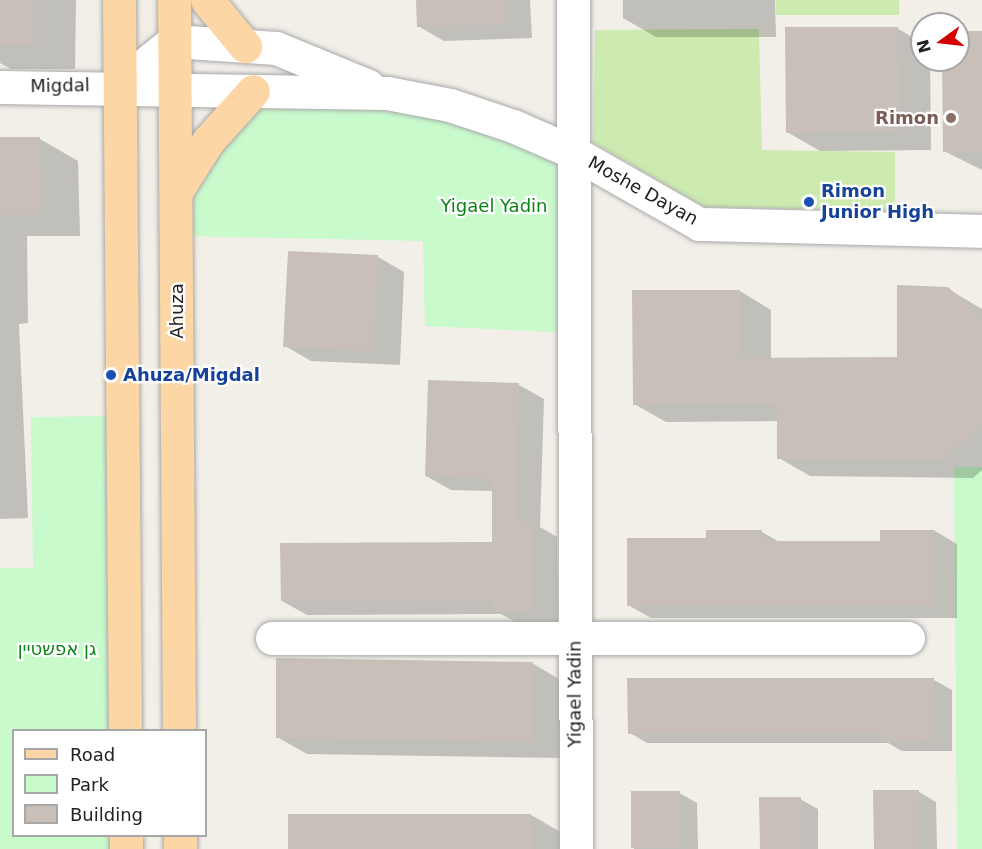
<!DOCTYPE html>
<html>
<head>
<meta charset="utf-8">
<style>
  body { margin:0 }
  #map { position:relative; width:982px; height:849px; overflow:hidden; background:#f2efe9; font-family:"DejaVu Sans","Noto Sans Hebrew",sans-serif }
  div>[style] { position:absolute }
  .grass>* { inset:0; background:#cdebb0 }
  .park>* { inset:0; background:#c8facc }
  .shadow>* { inset:0; background:#0003 }
  .building>* { inset:0; background:#c7bfb8 }
  .roads { filter:drop-shadow(0 0 2px #a9a9a9) drop-shadow(0 0 2px #a9a9a9) }
  .minor>* { height:33px; margin:-16.5px; padding:0 16.5px; transform-origin:16.5px; border-radius:16.5px; background:#fff }
  .major>* { height:33px; margin:-16.5px; padding:0 16.5px; transform-origin:16.5px; border-radius:16.5px; background:#fcd6a4 }
  .dots>* { width:16px; height:16px; translate:-50% -50%; box-sizing:border-box; border:3px solid #fff; border-radius:50% }
  span { translate:-50% -50%; white-space:nowrap; text-align:center; line-height:1.15; -webkit-text-stroke:4.5px #fff; paint-order:stroke }
  .street-label { font-size:18px; color:#222 }
  .education-label { font-size:18px; color:#785e54; font-weight:700 }
  .right { translate:-100% -50%; text-align:right }
  .transit-label { font-size:18px; color:#164399; font-weight:700 }
  .left { translate:0 -50%; text-align:left }
  .park-label { font-size:18px; color:#0c8416 }
  .legend { position:absolute; left:12px; top:729px; width:195px; height:108px; box-sizing:border-box; background:#fff; border:2px solid #a7a7a7; margin:0; padding:8px 10px; list-style:none; font-size:18px; color:#222 }
  .legend li { display:flex; align-items:center; gap:12px; height:30px }
  .legend b { width:30px; border:2px solid #a7a7a7 }
  .north { position:absolute; left:910px; top:12px; width:60px; height:60px; box-sizing:border-box; background:#fff; border:2px solid #a7a7a7; border-radius:50%; rotate:255deg; font-size:16px; font-weight:700; line-height:24px; text-align:center; color:#222 }
  .north::after { content:''; display:block; margin:auto; width:21px; height:27px; background:#d40000; clip-path:polygon(50% 0,100% 100%,50% 72%,0 100%) }
</style>
</head>
<body>
<div id="map">
  <div class="grass">
    <div style="clip-path:polygon(776px 0,899px 0,899px 15px,776px 15px)"></div>
    <div style="clip-path:polygon(759px 29px,762px 150px,895px 152px,895px 211px,704px 207px,593px 142px,595px 30px)"></div>
  </div>
  <div class="park">
    <div style="clip-path:polygon(253px 91px,409px 97px,573px 152px,574px 333px,425px 326px,423px 241px,177px 236px,177px 190px)"></div>
    <div style="clip-path:polygon(111px 416px,115px 730px,14px 730px,14px 836px,116px 836px,116px 849px,0 849px,0 568px,33px 568px,31px 417px)"></div>
    <div style="clip-path:polygon(954px 467px,982px 467px,982px 849px,957px 849px)"></div>
  </div>
  <div class="shadow">
    <div style="clip-path:polygon(0 0,76px 0,75px 69px,11px 69px,0 63px)"></div>
    <div style="clip-path:polygon(417px 0,530px 0,532px 38px,444px 41px,418px 26px)"></div>
    <div style="clip-path:polygon(623px 0,775px 0,776px 37px,656px 37px,623px 18px)"></div>
    <div style="clip-path:polygon(897px 28px,922px 43px,922px 60px,930px 60px,931px 150px,820px 151px,787px 132px)"></div>
    <div style="clip-path:polygon(958px 33px,982px 33px,982px 170px,944px 151px,944px 60px,958px 60px)"></div>
    <div style="clip-path:polygon(0 139px,40px 139px,78px 161px,80px 236px,27px 236px,28px 323px,19px 324px,28px 518px,0 519px)"></div>
    <div style="clip-path:polygon(289px 252px,378px 257px,404px 272px,400px 365px,311px 361px,285px 346px)"></div>
    <div style="clip-path:polygon(948px 289px,982px 309px,982px 470px,973px 478px,810px 476px,779px 458px,779px 421px,666px 422px,634px 404px,740px 291px,771px 310px,771px 359px,899px 359px)"></div>
    <div style="clip-path:polygon(430px 382px,519px 385px,544px 399px,540px 527px,557px 537px,558px 624px,519px 624px,501px 614px,307px 615px,282px 601px,494px 544px,493px 491px,451px 490px,426px 476px)"></div>
    <div style="clip-path:polygon(935px 531px,957px 544px,957px 618px,651px 618px,628px 605px,708px 539px,762px 532px,781px 543px,881px 543px)"></div>
    <div style="clip-path:polygon(532px 663px,562px 681px,563px 758px,307px 754px,277px 737px)"></div>
    <div style="clip-path:polygon(934px 680px,952px 690px,952px 751px,902px 751px,888px 743px,647px 743px,630px 733px)"></div>
    <div style="clip-path:polygon(919px 792px,936px 802px,937px 849px,876px 849px)"></div>
    <div style="clip-path:polygon(632px 793px,679px 793px,697px 803px,698px 849px,634px 849px)"></div>
    <div style="clip-path:polygon(800px 799px,818px 809px,818px 849px,762px 849px)"></div>
    <div style="clip-path:polygon(531px 815px,564px 834px,564px 849px,290px 849px)"></div>
  </div>
  <div class="building">
    <div style="clip-path:polygon(0 0,33px 0,33px 45px,0 45px)"></div>
    <div style="clip-path:polygon(416px 0,505px 0,506px 24px,417px 27px)"></div>
    <div style="clip-path:polygon(785px 27px,898px 27px,899px 132px,786px 133px)"></div>
    <div style="clip-path:polygon(958px 31px,982px 31px,982px 152px,943px 152px,942px 60px,958px 60px)"></div>
    <div style="clip-path:polygon(0 137px,40px 137px,42px 214px,0 215px)"></div>
    <div style="clip-path:polygon(288px 251px,378px 255px,374px 351px,283px 347px)"></div>
    <div style="clip-path:polygon(897px 285px,948px 287px,982px 319px,982px 425px,941px 461px,777px 459px,777px 404px,633px 405px,632px 290px,740px 290px,740px 358px,897px 357px)"></div>
    <div style="clip-path:polygon(428px 380px,519px 383px,515px 521px,533px 521px,533px 611px,492px 611px,492px 601px,281px 601px,280px 543px,492px 542px,492px 479px,425px 476px)"></div>
    <div style="clip-path:polygon(706px 530px,762px 530px,762px 541px,880px 541px,880px 530px,935px 530px,935px 606px,627px 606px,627px 538px,706px 538px)"></div>
    <div style="clip-path:polygon(276px 658px,533px 662px,533px 742px,276px 738px)"></div>
    <div style="clip-path:polygon(627px 678px,934px 678px,935px 741px,883px 742px,883px 734px,628px 734px)"></div>
    <div style="clip-path:polygon(873px 790px,919px 790px,919px 849px,874px 849px)"></div>
    <div style="clip-path:polygon(631px 791px,680px 791px,680px 848px,631px 848px)"></div>
    <div style="clip-path:polygon(759px 797px,801px 797px,801px 849px,760px 849px)"></div>
    <div style="clip-path:polygon(288px 814px,531px 814px,531px 849px,288px 849px)"></div>
  </div>
  <div class="roads">
    <div class="minor">
      <div style="left:573px;top:0;width:849px;rotate:89.8deg"></div>
      <div style="left:119px;top:85px;width:70px;rotate:-38.7deg"></div>
      <div style="left:174px;top:41px;width:102px;rotate:3.9deg"></div>
      <div style="left:276px;top:48px;width:100px;rotate:22.4deg"></div>
      <div style="left:0;top:87px;width:387px;rotate:0.9deg"></div>
      <div style="left:387px;top:93px;width:64px;rotate:10.8deg"></div>
      <div style="left:450px;top:105px;width:66px;rotate:18.4deg"></div>
      <div style="left:513px;top:126px;width:65px;rotate:23.4deg"></div>
      <div style="left:573px;top:152px;width:145px;rotate:29.7deg"></div>
      <div style="left:699px;top:224px;width:283px;rotate:1.4deg"></div>
      <div style="left:272px;top:638px;width:636px"></div>
    </div>
    <div class="major">
      <div style="left:119px;top:0;width:730px;rotate:89.53deg"></div>
      <div style="left:174px;top:0;width:730px;rotate:89.61deg"></div>
      <div style="left:207px;top:0;width:60px;rotate:50.4deg"></div>
      <div style="left:177px;top:190px;width:58px;rotate:-57.7deg"></div>
      <div style="left:208px;top:141px;width:67px;rotate:-48deg"></div>
      <div style="left:126px;top:836px;width:13px;rotate:90deg"></div>
      <div style="left:180px;top:836px;width:13px;rotate:90deg"></div>
    </div>
  </div>
  <div class="dots">
    <div style="left:951px;top:118px;background:#8d6e63"></div>
    <div style="left:809px;top:202px;background:#1a4fb4"></div>
    <div style="left:111px;top:375px;background:#1a4fb4"></div>
  </div>
  <div class="street-label">
    <span style="left:60px;top:86px;rotate:-1deg">Migdal</span>
    <span style="left:643px;top:191px;rotate:29deg">Moshe Dayan</span>
    <span style="left:177px;top:311px;rotate:-90deg">Ahuza</span>
    <span style="left:575px;top:694px;rotate:-90deg">Yigael Yadin</span>
  </div>
  <div class="education-label">
    <span class="right" style="left:939px;top:118px">Rimon</span>
  </div>
  <div class="transit-label">
    <span class="left" style="left:821px;top:202px">Rimon<br>Junior High</span>
    <span class="left" style="left:123px;top:375px">Ahuza/Migdal</span>
  </div>
  <div class="park-label">
    <span style="left:494px;top:206px">Yigael Yadin</span>
    <span style="left:57px;top:649px">גן אפשטיין</span>
  </div>
  <ul class="legend">
  <li><b style="height:8px;background:#fcd6a4"></b>Road</li>
  <li><b style="height:16px;background:#c8facc"></b>Park</li>
  <li><b style="height:16px;background:#c7bfb8"></b>Building</li>
  </ul>
  <div class="north">N</div>
</div>
</body>
</html>
